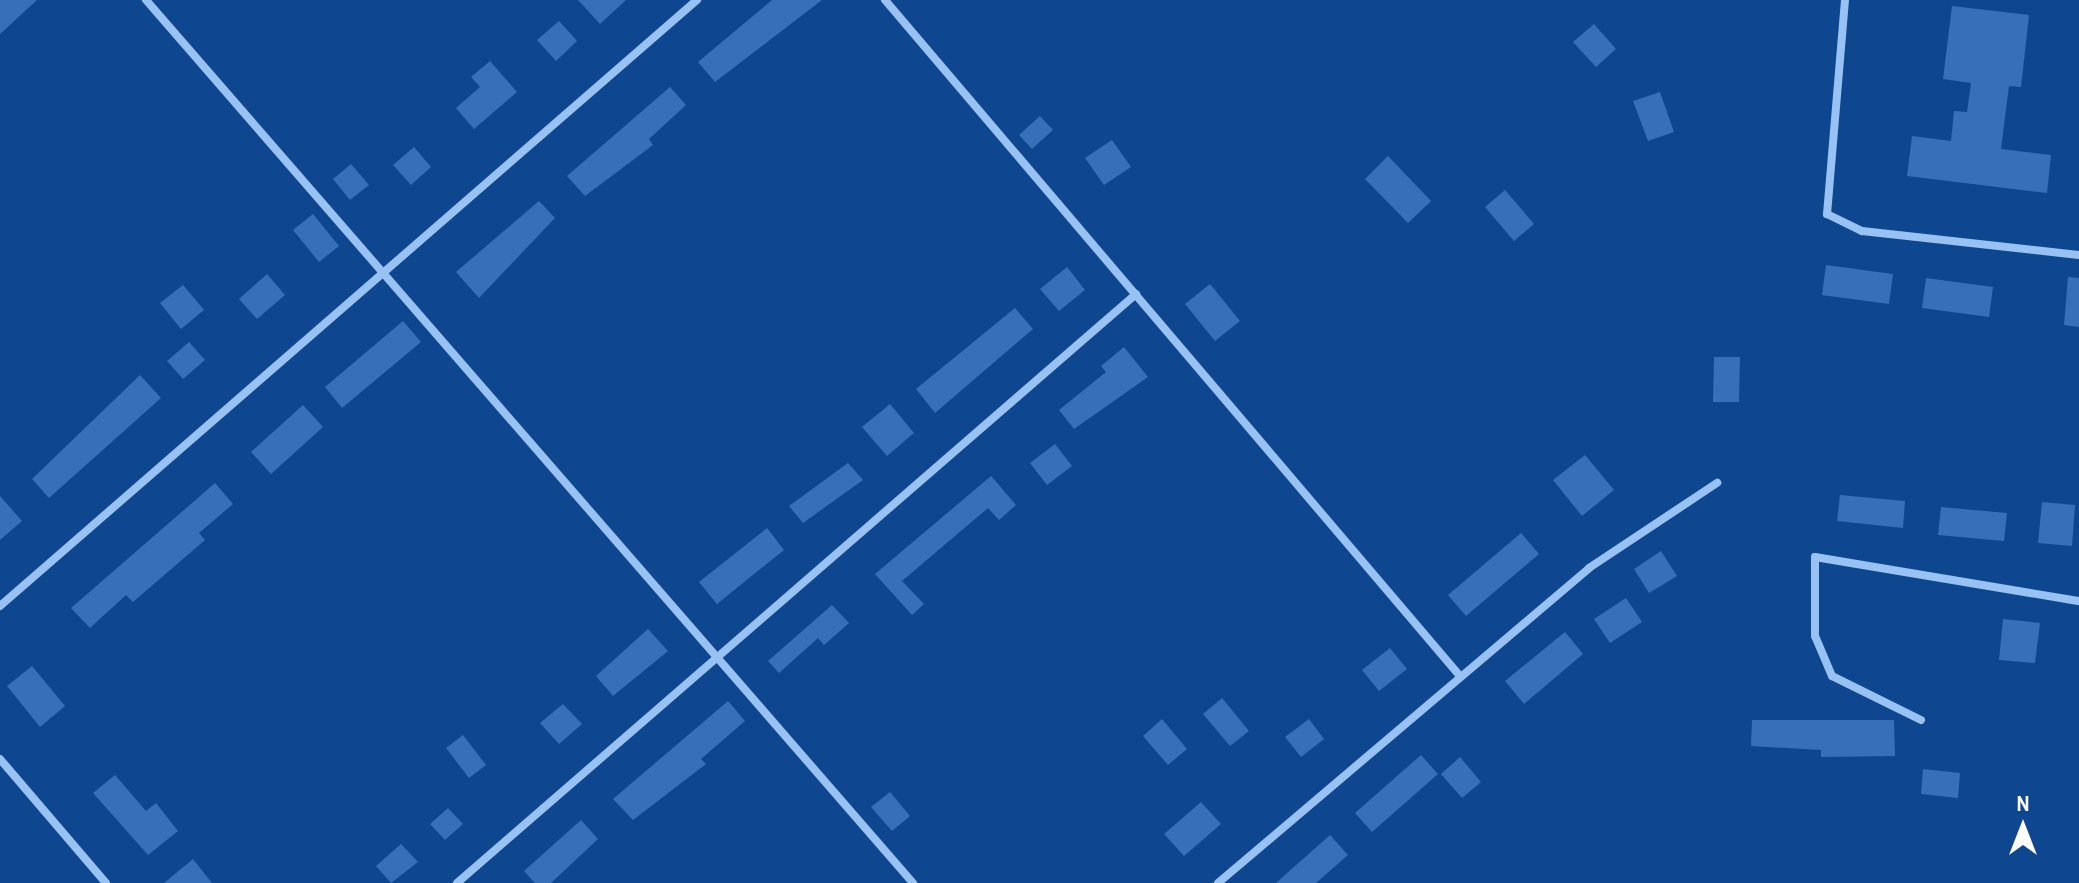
<!DOCTYPE html>
<html>
<head>
<meta charset="utf-8">
<style>
  body { margin:0 }
  #map { position:relative; width:2079px; height:883px; overflow:hidden; background:#0f4690; font-family:"Archivo Narrow",sans-serif }
  div>[style] { position:absolute }
  .building>* { inset:0; background:#3770b9 }
  .street>* { height:8px; margin:-4px; padding:0 4px; transform-origin:4px; border-radius:4px; background:#98c1f4 }
  span { translate:-50% -50%; white-space:nowrap; text-align:center; line-height:1.15; -webkit-text-stroke:7px #0f4690; paint-order:stroke }
  .north { position:absolute; left:1983px; top:787px; width:80px; height:80px; -webkit-text-stroke:6px #0f4690; paint-order:stroke; rotate:0deg; font-size:22px; font-weight:700; line-height:32px; text-align:center; color:#fff }
  .north::after { content:''; display:block; margin:auto; width:28px; height:36px; background:#fff; clip-path:polygon(50% 0,100% 100%,50% 72%,0 100%) }
</style>
</head>
<body>
<div id="map">
  <div class="building">
    <div style="clip-path:polygon(0 0,37px 0,0 34px)"></div>
    <div style="clip-path:polygon(578px 0,626px 0,600px 24px)"></div>
    <div style="clip-path:polygon(772px 0,822px 0,715px 82px,698px 62px)"></div>
    <div style="clip-path:polygon(1952px 6px,2029px 15px,2021px 87px,2009px 86px,2001px 149px,2051px 155px,2047px 193px,1907px 176px,1912px 136px,1951px 141px,1954px 111px,1967px 112px,1971px 83px,1943px 79px)"></div>
    <div style="clip-path:polygon(559px 21px,577px 41px,556px 61px,537px 40px)"></div>
    <div style="clip-path:polygon(1594px 24px,1616px 49px,1596px 67px,1573px 42px)"></div>
    <div style="clip-path:polygon(490px 61px,517px 92px,474px 129px,456px 108px,480px 87px,471px 77px)"></div>
    <div style="clip-path:polygon(670px 87px,686px 105px,649px 139px,653px 145px,585px 196px,567px 176px)"></div>
    <div style="clip-path:polygon(1660px 92px,1674px 132px,1648px 141px,1633px 101px)"></div>
    <div style="clip-path:polygon(1040px 116px,1053px 130px,1032px 149px,1019px 135px)"></div>
    <div style="clip-path:polygon(1112px 140px,1131px 167px,1104px 185px,1085px 158px)"></div>
    <div style="clip-path:polygon(414px 147px,431px 167px,411px 185px,393px 165px)"></div>
    <div style="clip-path:polygon(1388px 156px,1431px 201px,1408px 223px,1365px 179px)"></div>
    <div style="clip-path:polygon(351px 164px,369px 185px,350px 200px,333px 179px)"></div>
    <div style="clip-path:polygon(1505px 190px,1534px 224px,1514px 241px,1485px 207px)"></div>
    <div style="clip-path:polygon(539px 201px,555px 218px,479px 298px,456px 272px)"></div>
    <div style="clip-path:polygon(313px 214px,339px 246px,319px 262px,293px 230px)"></div>
    <div style="clip-path:polygon(1826px 265px,1893px 274px,1889px 304px,1822px 295px)"></div>
    <div style="clip-path:polygon(1067px 267px,1085px 290px,1059px 311px,1040px 289px)"></div>
    <div style="clip-path:polygon(267px 274px,285px 295px,257px 319px,239px 299px)"></div>
    <div style="clip-path:polygon(2068px 277px,2079px 278px,2079px 327px,2064px 325px)"></div>
    <div style="clip-path:polygon(1926px 278px,1993px 287px,1989px 317px,1922px 308px)"></div>
    <div style="clip-path:polygon(1210px 284px,1240px 321px,1215px 341px,1185px 304px)"></div>
    <div style="clip-path:polygon(183px 285px,204px 310px,181px 329px,160px 303px)"></div>
    <div style="clip-path:polygon(1015px 308px,1033px 329px,935px 413px,916px 389px)"></div>
    <div style="clip-path:polygon(403px 321px,421px 342px,342px 408px,325px 387px)"></div>
    <div style="clip-path:polygon(189px 342px,205px 360px,183px 379px,167px 361px)"></div>
    <div style="clip-path:polygon(1124px 347px,1148px 377px,1074px 429px,1059px 410px,1106px 372px,1101px 366px)"></div>
    <div style="clip-path:polygon(1714px 357px,1740px 357px,1739px 402px,1713px 402px)"></div>
    <div style="clip-path:polygon(140px 375px,161px 398px,49px 498px,32px 479px)"></div>
    <div style="clip-path:polygon(890px 404px,914px 433px,887px 456px,862px 427px)"></div>
    <div style="clip-path:polygon(303px 405px,323px 427px,271px 474px,251px 452px)"></div>
    <div style="clip-path:polygon(1055px 444px,1072px 466px,1047px 485px,1030px 463px)"></div>
    <div style="clip-path:polygon(1585px 455px,1614px 490px,1582px 516px,1553px 480px)"></div>
    <div style="clip-path:polygon(848px 463px,863px 480px,803px 523px,789px 506px)"></div>
    <div style="clip-path:polygon(991px 476px,1016px 505px,999px 520px,988px 508px,902px 581px,924px 604px,912px 615px,875px 574px)"></div>
    <div style="clip-path:polygon(215px 483px,233px 504px,199px 533px,205px 540px,133px 602px,126px 595px,90px 628px,71px 608px)"></div>
    <div style="clip-path:polygon(1840px 495px,1905px 501px,1903px 528px,1837px 521px)"></div>
    <div style="clip-path:polygon(0 496px,22px 521px,0 540px)"></div>
    <div style="clip-path:polygon(2042px 502px,2075px 505px,2072px 546px,2038px 543px)"></div>
    <div style="clip-path:polygon(1941px 507px,2007px 513px,2004px 541px,1938px 535px)"></div>
    <div style="clip-path:polygon(767px 528px,784px 550px,717px 604px,699px 582px)"></div>
    <div style="clip-path:polygon(1521px 533px,1539px 554px,1466px 616px,1448px 595px)"></div>
    <div style="clip-path:polygon(1661px 551px,1677px 576px,1649px 593px,1634px 569px)"></div>
    <div style="clip-path:polygon(1626px 598px,1642px 622px,1610px 643px,1594px 619px)"></div>
    <div style="clip-path:polygon(832px 605px,849px 623px,824px 645px,818px 638px,779px 673px,768px 661px)"></div>
    <div style="clip-path:polygon(2003px 619px,2040px 623px,2035px 663px,1999px 660px)"></div>
    <div style="clip-path:polygon(648px 629px,668px 651px,613px 696px,596px 676px)"></div>
    <div style="clip-path:polygon(1565px 632px,1583px 654px,1524px 704px,1505px 681px)"></div>
    <div style="clip-path:polygon(1390px 648px,1407px 669px,1379px 691px,1362px 670px)"></div>
    <div style="clip-path:polygon(32px 666px,65px 706px,40px 727px,7px 686px)"></div>
    <div style="clip-path:polygon(1222px 698px,1249px 731px,1230px 746px,1203px 714px)"></div>
    <div style="clip-path:polygon(728px 701px,745px 721px,701px 759px,706px 764px,633px 820px,613px 799px)"></div>
    <div style="clip-path:polygon(563px 704px,582px 724px,559px 744px,540px 723px)"></div>
    <div style="clip-path:polygon(1162px 719px,1187px 749px,1168px 765px,1143px 736px)"></div>
    <div style="clip-path:polygon(1309px 719px,1324px 739px,1301px 757px,1285px 737px)"></div>
    <div style="clip-path:polygon(1752px 720px,1894px 720px,1895px 756px,1821px 757px,1821px 750px,1751px 746px)"></div>
    <div style="clip-path:polygon(463px 735px,486px 765px,469px 778px,446px 748px)"></div>
    <div style="clip-path:polygon(1421px 755px,1438px 774px,1372px 832px,1355px 813px)"></div>
    <div style="clip-path:polygon(1460px 757px,1481px 782px,1462px 798px,1441px 774px)"></div>
    <div style="clip-path:polygon(1923px 769px,1960px 773px,1958px 798px,1921px 794px)"></div>
    <div style="clip-path:polygon(115px 775px,146px 811px,156px 803px,178px 831px,148px 855px,93px 793px)"></div>
    <div style="clip-path:polygon(890px 792px,910px 816px,892px 831px,871px 807px)"></div>
    <div style="clip-path:polygon(1201px 802px,1221px 824px,1184px 856px,1164px 834px)"></div>
    <div style="clip-path:polygon(448px 808px,463px 824px,445px 840px,430px 824px)"></div>
    <div style="clip-path:polygon(581px 820px,598px 839px,551px 883px,535px 883px,524px 871px)"></div>
    <div style="clip-path:polygon(1330px 835px,1348px 855px,1316px 883px,1276px 883px)"></div>
    <div style="clip-path:polygon(401px 844px,418px 862px,391px 883px,376px 866px)"></div>
    <div style="clip-path:polygon(193px 859px,212px 883px,164px 883px)"></div>
  </div>
  <div class="street">
    <div style="left:146px;top:0;width:1170px;rotate:49.02deg"></div>
    <div style="left:885px;top:0;width:886px;rotate:49.62deg"></div>
    <div style="left:1845px;top:0;width:215px;rotate:94.8deg"></div>
    <div style="left:1827px;top:214px;width:39px;rotate:26deg"></div>
    <div style="left:1862px;top:231px;width:218px;rotate:6.3deg"></div>
    <div style="left:0;top:606px;width:924px;rotate:-41.01deg"></div>
    <div style="left:1921px;top:720px;width:99px;rotate:-153.7deg"></div>
    <div style="left:1832px;top:676px;width:43px;rotate:-113deg"></div>
    <div style="left:1815px;top:636px;width:79px;rotate:-90deg"></div>
    <div style="left:1815px;top:557px;width:268px;rotate:9.5deg"></div>
    <div style="left:0;top:759px;width:163px;rotate:49.5deg"></div>
    <div style="left:457px;top:883px;width:899px;rotate:-40.94deg"></div>
    <div style="left:1218px;top:883px;width:487px;rotate:-40.3deg"></div>
    <div style="left:1589px;top:568px;width:154px;rotate:-33.6deg"></div>
  </div>
  <div class="north">N</div>
</div>
</body>
</html>
